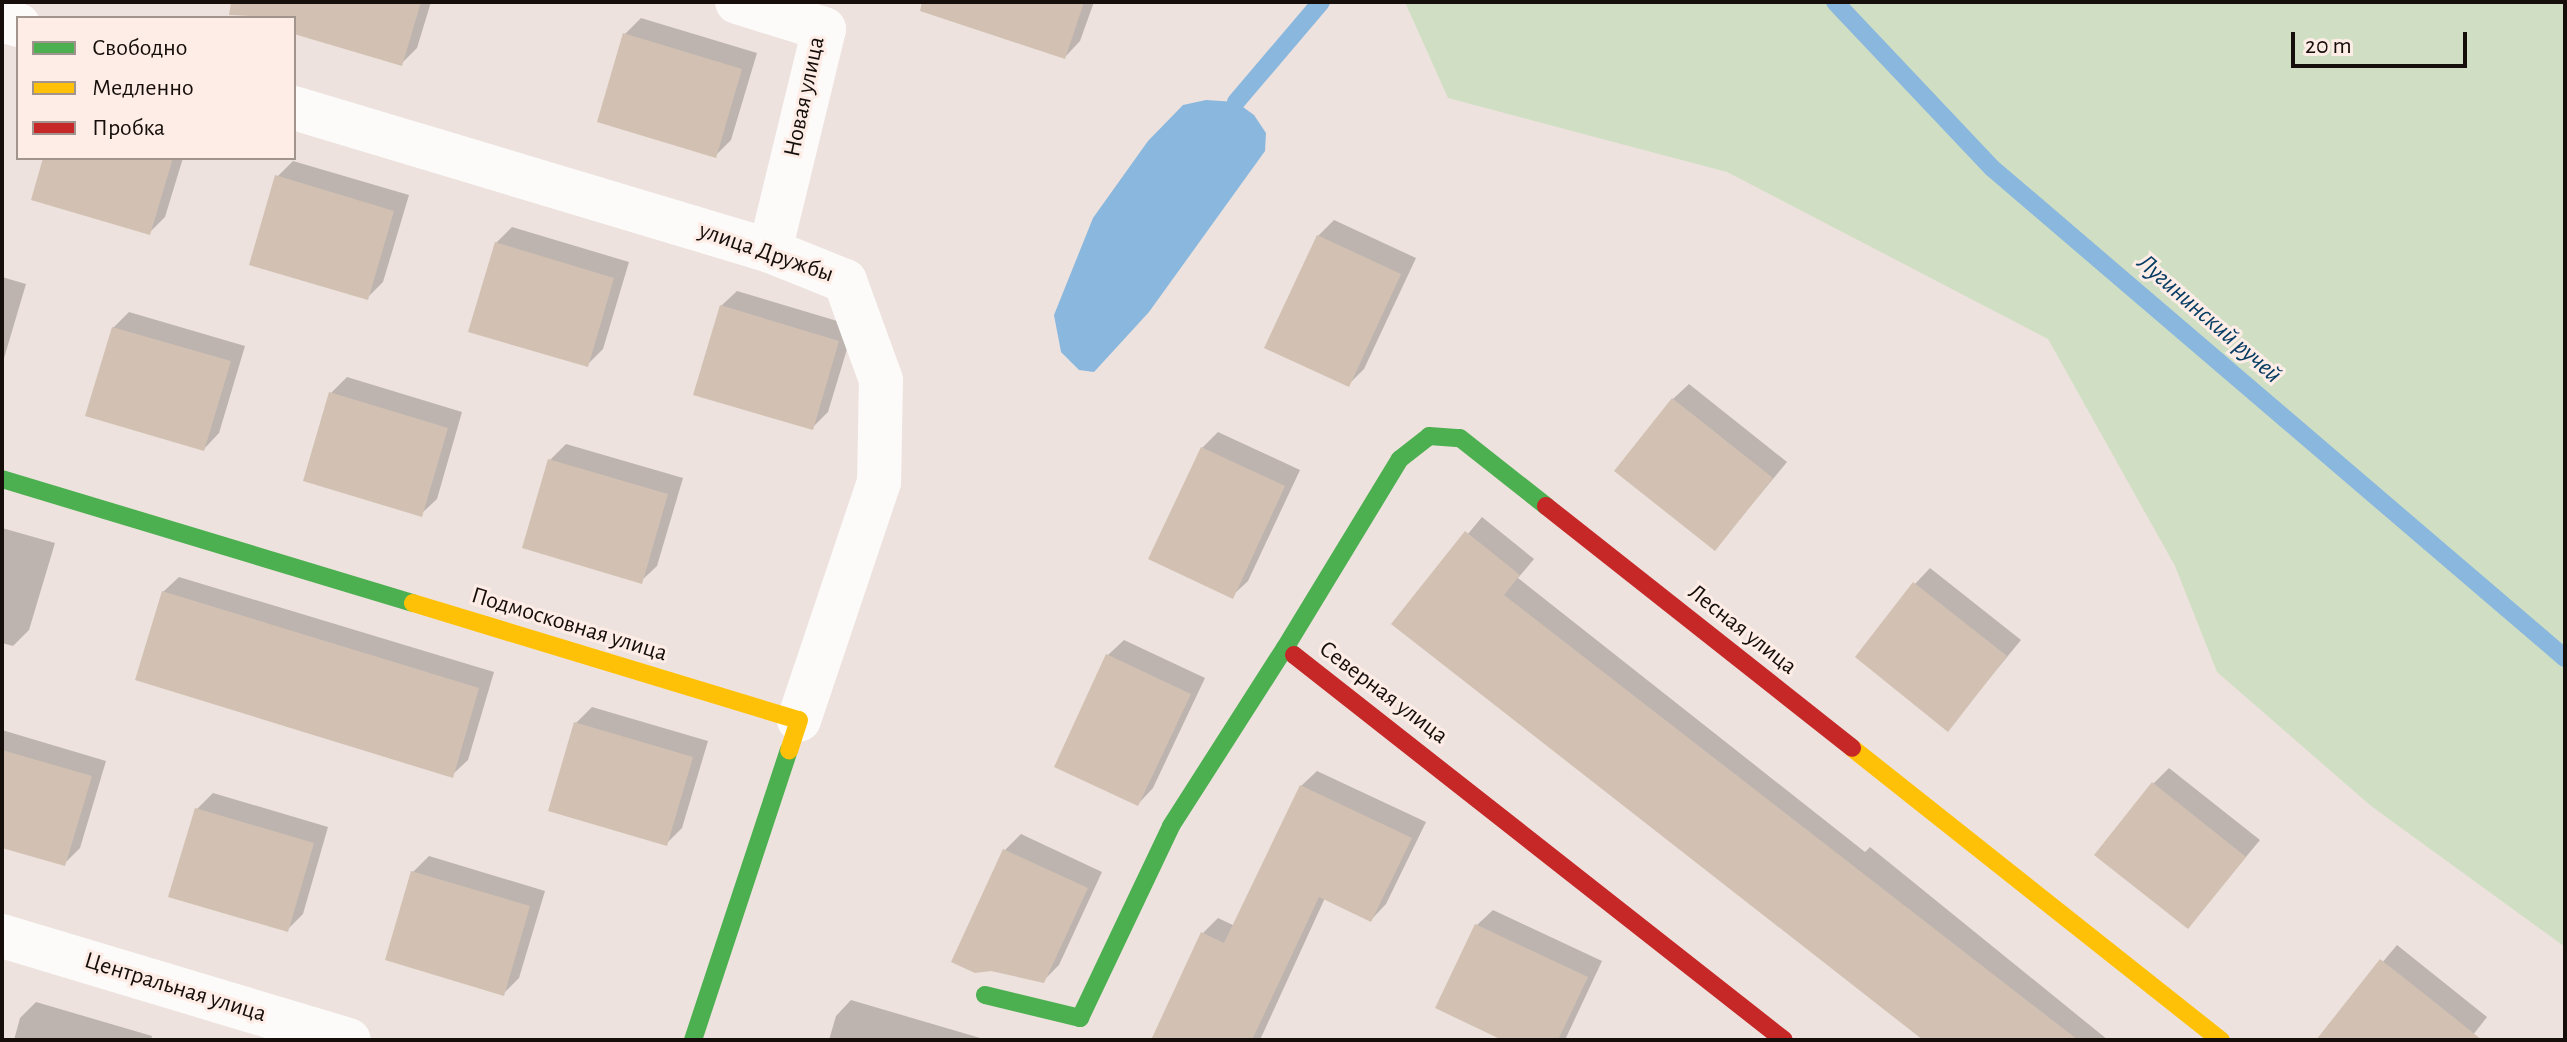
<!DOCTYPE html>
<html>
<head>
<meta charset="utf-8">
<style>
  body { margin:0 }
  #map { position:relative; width:2567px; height:1042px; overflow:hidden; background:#ede2dd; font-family:"Alegreya Sans",sans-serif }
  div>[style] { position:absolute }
  .green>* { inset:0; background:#d0dfc4 }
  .water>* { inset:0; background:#8ab7de }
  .shadow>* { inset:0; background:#0003 }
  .stream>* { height:18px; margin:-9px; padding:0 9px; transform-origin:9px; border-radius:9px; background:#8ab7de }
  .building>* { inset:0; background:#d2c1b2 }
  .street>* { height:44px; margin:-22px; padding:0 22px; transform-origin:22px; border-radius:22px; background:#fcfbfa }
  .fast>* { height:18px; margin:-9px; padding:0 9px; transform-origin:9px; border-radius:9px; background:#4caf50 }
  .slow>* { height:18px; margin:-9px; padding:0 9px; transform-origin:9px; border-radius:9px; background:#ffc107 }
  .jam>* { height:18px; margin:-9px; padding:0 9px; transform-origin:9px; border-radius:9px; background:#c62828 }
  span { translate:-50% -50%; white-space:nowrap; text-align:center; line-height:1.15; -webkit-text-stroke:6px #feede6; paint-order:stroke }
  .street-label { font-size:24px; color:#150e0b }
  .water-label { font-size:26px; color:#063c63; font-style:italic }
  .frame { position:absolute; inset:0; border:4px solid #150e0b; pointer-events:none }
  .legend { position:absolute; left:16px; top:16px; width:280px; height:144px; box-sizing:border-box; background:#feede6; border:2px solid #a1948e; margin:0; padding:10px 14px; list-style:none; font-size:24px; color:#150e0b }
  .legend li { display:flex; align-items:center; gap:16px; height:40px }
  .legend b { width:40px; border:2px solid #a1948e }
  .scale { position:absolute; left:2291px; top:32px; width:176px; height:36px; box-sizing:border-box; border:4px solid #150e0b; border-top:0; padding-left:10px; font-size:24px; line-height:28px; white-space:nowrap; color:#150e0b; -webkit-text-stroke:6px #feede6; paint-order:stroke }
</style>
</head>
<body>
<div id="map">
  <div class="green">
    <div style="clip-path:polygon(1405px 2px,2565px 2px,2565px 947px,2371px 806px,2217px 672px,2175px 566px,2048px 339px,1727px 172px,1448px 98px)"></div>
  </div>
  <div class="water">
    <div style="clip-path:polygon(1206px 100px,1236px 102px,1254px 115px,1266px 133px,1265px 151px,1149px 312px,1094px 372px,1079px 370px,1061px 352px,1054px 315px,1093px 218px,1148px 141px,1183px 105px)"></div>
  </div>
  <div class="shadow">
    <div style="clip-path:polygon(294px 2px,431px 2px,417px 48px,401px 64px,294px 32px,294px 18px,289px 18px)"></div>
    <div style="clip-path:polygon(988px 2px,1094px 2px,1080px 41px,1065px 57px)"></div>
    <div style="clip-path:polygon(641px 18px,757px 53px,731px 140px,715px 156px,625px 34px)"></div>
    <div style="clip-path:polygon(46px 158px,183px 158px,165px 217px,150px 232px)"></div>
    <div style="clip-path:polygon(293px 161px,409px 195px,383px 282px,367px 298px,277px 177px)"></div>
    <div style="clip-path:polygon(1334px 220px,1416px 258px,1364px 369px,1348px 385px,1318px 236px)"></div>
    <div style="clip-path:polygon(512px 227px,629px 262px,603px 349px,587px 365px,496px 243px)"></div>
    <div style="clip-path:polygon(2px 277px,26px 284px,2px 365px)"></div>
    <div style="clip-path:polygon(737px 291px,854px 326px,828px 412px,812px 428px,721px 306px)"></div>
    <div style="clip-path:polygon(129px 312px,245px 346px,219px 433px,204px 449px,113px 328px)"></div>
    <div style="clip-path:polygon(347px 377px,462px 412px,437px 499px,421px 514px,331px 393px)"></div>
    <div style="clip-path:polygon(1689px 384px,1787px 462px,1715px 549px,1673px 399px)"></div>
    <div style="clip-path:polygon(1218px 432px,1300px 470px,1248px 581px,1232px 596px,1202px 448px)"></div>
    <div style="clip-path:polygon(566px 444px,683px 478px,657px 566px,641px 581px,524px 546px,550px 460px)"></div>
    <div style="clip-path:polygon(1482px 517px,1534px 559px,1518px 578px,1865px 852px,1870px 847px,2108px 1040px,1933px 1040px,1394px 623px)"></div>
    <div style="clip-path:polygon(2px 528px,55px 543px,29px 630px,13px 646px,2px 643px)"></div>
    <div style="clip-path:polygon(1930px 568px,2021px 640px,1948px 729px,1915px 584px)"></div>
    <div style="clip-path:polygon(179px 577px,494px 672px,468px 760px,452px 775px,163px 592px)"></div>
    <div style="clip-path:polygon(1124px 640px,1205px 678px,1153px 788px,1138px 804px,1108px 655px)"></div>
    <div style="clip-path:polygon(592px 707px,708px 741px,682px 828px,666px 844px,576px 723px)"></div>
    <div style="clip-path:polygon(2px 730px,106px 761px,80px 848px,64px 864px,2px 845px)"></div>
    <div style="clip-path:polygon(2169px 768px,2260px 840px,2188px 927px,2153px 784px)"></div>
    <div style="clip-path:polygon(1317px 771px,1426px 822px,1386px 904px,1371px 920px,1325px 898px,1260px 1040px,1153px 1040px,1202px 934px,1218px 918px,1235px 926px,1301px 786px)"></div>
    <div style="clip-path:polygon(213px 793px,328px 827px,303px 914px,287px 930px,197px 809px)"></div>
    <div style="clip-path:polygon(1021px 834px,1102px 872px,1059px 965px,1043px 981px,1005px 850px)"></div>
    <div style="clip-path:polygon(429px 856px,545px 891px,519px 978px,503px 994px,413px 872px)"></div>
    <div style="clip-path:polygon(1493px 910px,1602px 961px,1565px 1040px,1506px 1040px,1477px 925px)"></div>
    <div style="clip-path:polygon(2397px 945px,2487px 1017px,2469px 1040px,2336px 1040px,2325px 1031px)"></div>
    <div style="clip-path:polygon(851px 1000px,987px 1040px,829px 1040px,836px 1016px)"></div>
    <div style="clip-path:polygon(36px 1002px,152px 1036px,151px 1040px,14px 1040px,20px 1018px)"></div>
  </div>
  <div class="stream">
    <div style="left:1835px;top:2px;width:228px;rotate:46.6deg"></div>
    <div style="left:1992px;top:168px;width:754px;rotate:40.54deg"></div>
    <div style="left:1236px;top:102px;width:131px;rotate:-49.6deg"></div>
  </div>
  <div class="building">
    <div style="clip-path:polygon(231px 2px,421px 2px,402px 66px,294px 34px,294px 18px,229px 15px)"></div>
    <div style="clip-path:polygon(922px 2px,1084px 2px,1065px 59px,920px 11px)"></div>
    <div style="clip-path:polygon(623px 33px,742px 69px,716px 158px,597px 122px)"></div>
    <div style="clip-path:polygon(43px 158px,173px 158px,150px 235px,31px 200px)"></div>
    <div style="clip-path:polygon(275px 175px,394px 211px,368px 300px,249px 265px)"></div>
    <div style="clip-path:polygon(1317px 235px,1401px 274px,1349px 387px,1264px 348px)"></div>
    <div style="clip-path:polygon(495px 242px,614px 278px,588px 367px,468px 332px)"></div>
    <div style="clip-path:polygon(720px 305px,839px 341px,813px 430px,693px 395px)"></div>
    <div style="clip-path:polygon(112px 327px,231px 361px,204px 451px,85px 416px)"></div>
    <div style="clip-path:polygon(329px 392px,448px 428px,422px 517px,303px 481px)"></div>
    <div style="clip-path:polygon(1672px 398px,1773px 478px,1715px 551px,1614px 471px)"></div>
    <div style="clip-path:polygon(1201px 447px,1285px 486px,1233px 599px,1148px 559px)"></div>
    <div style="clip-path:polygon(548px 459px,668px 494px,642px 584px,522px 548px)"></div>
    <div style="clip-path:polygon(1465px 531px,1520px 575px,1504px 595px,2078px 1040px,1923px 1040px,1391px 624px)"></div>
    <div style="clip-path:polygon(1913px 582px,2007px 656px,1948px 732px,1855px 657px)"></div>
    <div style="clip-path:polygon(162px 591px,479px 688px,453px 778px,135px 680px)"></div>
    <div style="clip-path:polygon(1106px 654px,1191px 694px,1138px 806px,1054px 767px)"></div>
    <div style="clip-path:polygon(574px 722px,693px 757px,667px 846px,548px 811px)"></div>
    <div style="clip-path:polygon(2px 750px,92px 776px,65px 866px,2px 848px)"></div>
    <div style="clip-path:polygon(2152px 782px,2246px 857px,2188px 929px,2094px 855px)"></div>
    <div style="clip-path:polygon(1300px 785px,1412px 838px,1371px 922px,1319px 897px,1252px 1040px,1151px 1040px,1201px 932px,1224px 943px)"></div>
    <div style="clip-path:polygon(195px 808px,314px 843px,288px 932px,168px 897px)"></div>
    <div style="clip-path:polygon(1003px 849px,1088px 888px,1044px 983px,991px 971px,975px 973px,951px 962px)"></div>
    <div style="clip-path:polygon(411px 871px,530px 906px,504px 996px,385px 960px)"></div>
    <div style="clip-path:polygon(1475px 924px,1588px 977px,1558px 1040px,1502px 1040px,1435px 1008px)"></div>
    <div style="clip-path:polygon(2380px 959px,2427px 996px,2482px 1040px,2316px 1040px)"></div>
  </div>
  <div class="street">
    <div style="left:737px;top:2px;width:91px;rotate:17.2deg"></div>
    <div style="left:824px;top:29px;width:228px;rotate:103.7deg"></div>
    <div style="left:2px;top:20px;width:17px;rotate:17deg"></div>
    <div style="left:294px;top:108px;width:497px;rotate:16.7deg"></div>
    <div style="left:770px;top:251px;width:81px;rotate:21.8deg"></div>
    <div style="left:845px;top:281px;width:105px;rotate:70deg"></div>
    <div style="left:881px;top:380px;width:102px;rotate:91.1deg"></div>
    <div style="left:879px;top:482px;width:251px;rotate:108.6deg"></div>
    <div style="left:2px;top:936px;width:362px;rotate:16.7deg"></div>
  </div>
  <div class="fast">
    <div style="left:2px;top:479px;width:429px;rotate:16.8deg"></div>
    <div style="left:1285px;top:648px;width:221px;rotate:-58.7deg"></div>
    <div style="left:1400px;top:459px;width:37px;rotate:-38deg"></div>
    <div style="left:1429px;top:436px;width:31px;rotate:4deg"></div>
    <div style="left:1460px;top:438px;width:110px;rotate:38.3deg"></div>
    <div style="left:985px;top:995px;width:98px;rotate:13.6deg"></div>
    <div style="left:1080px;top:1018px;width:212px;rotate:-64.6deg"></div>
    <div style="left:1171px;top:826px;width:211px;rotate:-57.4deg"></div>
    <div style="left:1285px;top:648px;width:11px;rotate:38deg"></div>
    <div style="left:693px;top:1040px;width:305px;rotate:-71.7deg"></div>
  </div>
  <div class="slow">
    <div style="left:413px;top:603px;width:403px;rotate:16.9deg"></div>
    <div style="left:799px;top:720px;width:32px;rotate:108deg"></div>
    <div style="left:1852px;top:748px;width:471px;rotate:38.4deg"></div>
  </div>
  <div class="jam">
    <div style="left:1546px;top:506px;width:390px;rotate:38.3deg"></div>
    <div style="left:1294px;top:655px;width:623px;rotate:38.16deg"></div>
  </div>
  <div class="street-label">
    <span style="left:805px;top:97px;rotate:-78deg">Новая улица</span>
    <span style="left:766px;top:253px;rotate:19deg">улица Дружбы</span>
    <span style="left:569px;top:625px;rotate:17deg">Подмосковная улица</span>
    <span style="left:1742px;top:630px;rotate:38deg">Лесная улица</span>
    <span style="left:1383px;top:693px;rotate:37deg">Северная улица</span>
    <span style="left:175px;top:988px;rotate:17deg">Центральная улица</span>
  </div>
  <div class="water-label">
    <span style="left:2209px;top:319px;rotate:41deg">Лугининский ручей</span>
  </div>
  <div class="frame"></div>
  <ul class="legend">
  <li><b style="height:10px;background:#4caf50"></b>Свободно</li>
  <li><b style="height:10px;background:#ffc107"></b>Медленно</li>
  <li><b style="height:10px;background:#c62828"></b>Пробка</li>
  </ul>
  <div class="scale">20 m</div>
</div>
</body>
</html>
